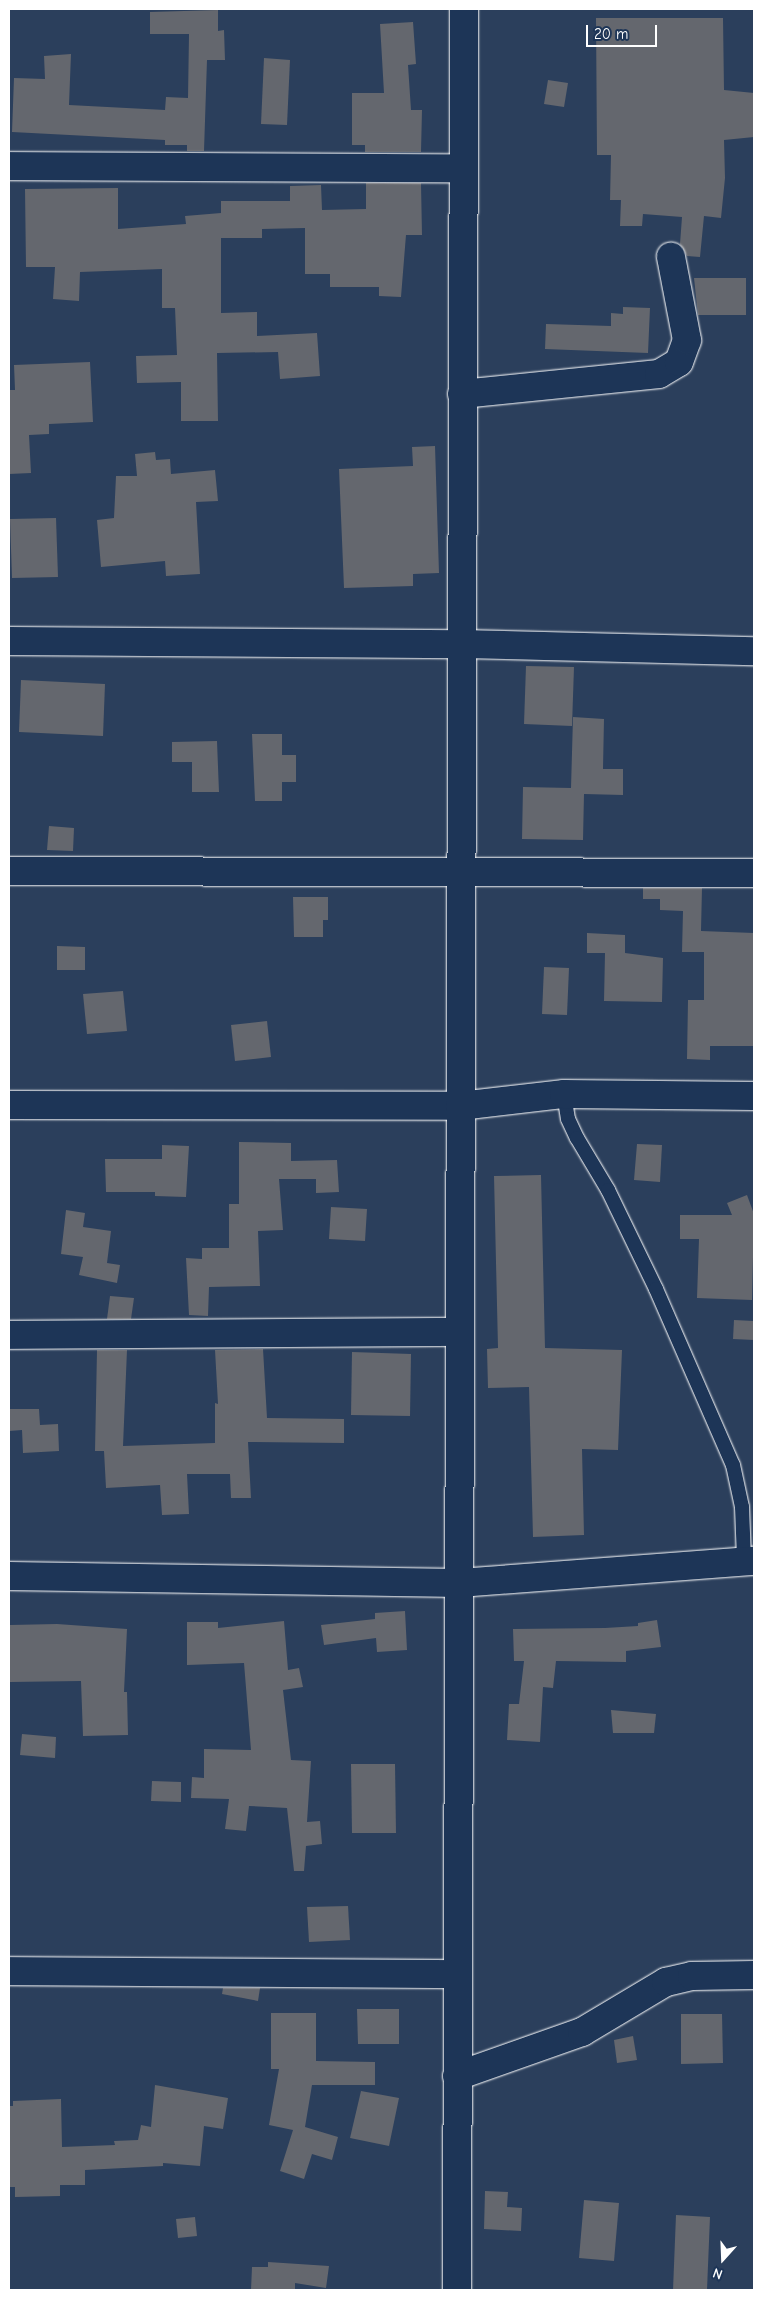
<!DOCTYPE html>
<html>
<head>
<meta charset="utf-8">
<style>
  body { margin:0 }
  #map { position:relative; width:763px; height:2299px; overflow:hidden; background:#2b3f5c; font-family:"Comic Neue",sans-serif }
  div>[style] { position:absolute }
  .building>* { inset:0; background:#64676e }
  .roads { filter:drop-shadow(0 0 1px #fff) drop-shadow(0 0 1px #fff) }
  .service>* { height:14px; margin:-7px; padding:0 7px; transform-origin:7px; border-radius:7px; background:#1d3557 }
  .minor>* { height:28px; margin:-14px; padding:0 14px; transform-origin:14px; border-radius:14px; background:#1d3557 }
  .tertiary>* { height:28px; margin:-14px; padding:0 14px; transform-origin:14px; border-radius:14px; background:#1d3557 }
  span { translate:-50% -50%; white-space:nowrap; text-align:center; line-height:1.15; -webkit-text-stroke:4px #1d3557; paint-order:stroke }
  .frame { position:absolute; inset:0; border:10px solid #fff; pointer-events:none }
  .north { position:absolute; left:698px; top:2234px; width:50px; height:50px; -webkit-text-stroke:4px #1d3557; paint-order:stroke; rotate:200deg; font-size:14px; font-weight:700; line-height:20px; text-align:center; color:#fff }
  .north::after { content:''; display:block; margin:auto; width:18px; height:22px; background:#fff; clip-path:polygon(50% 0,100% 100%,50% 72%,0 100%) }
  .scale { position:absolute; left:586px; top:25px; width:71px; height:22px; box-sizing:border-box; border:2px solid #fff; border-top:0; padding-left:6px; font-size:15px; line-height:18px; white-space:nowrap; color:#fff; -webkit-text-stroke:4px #1d3557; paint-order:stroke }
</style>
</head>
<body>
<div id="map">
  <div class="building">
    <div style="clip-path:polygon(218px 10px,218px 31px,224px 30px,225px 60px,207px 60px,204px 151px,187px 151px,187px 145px,165px 145px,165px 140px,12px 132px,14px 78px,45px 79px,44px 56px,71px 54px,69px 105px,165px 110px,166px 97px,188px 98px,189px 34px,150px 34px,150px 12px)"></div>
    <div style="clip-path:polygon(596px 18px,723px 18px,724px 90px,754px 93px,754px 137px,724px 140px,725px 178px,721px 218px,704px 216px,700px 257px,687px 256px,680px 244px,682px 217px,643px 214px,642px 226px,620px 226px,621px 200px,610px 200px,611px 155px,597px 155px)"></div>
    <div style="clip-path:polygon(413px 22px,416px 64px,408px 65px,411px 110px,422px 110px,421px 152px,365px 152px,365px 145px,352px 145px,352px 93px,384px 93px,380px 24px)"></div>
    <div style="clip-path:polygon(264px 58px,290px 60px,287px 125px,261px 124px)"></div>
    <div style="clip-path:polygon(548px 80px,568px 83px,564px 107px,544px 104px)"></div>
    <div style="clip-path:polygon(366px 183px,421px 183px,422px 235px,406px 235px,401px 297px,379px 296px,379px 287px,330px 287px,330px 274px,305px 274px,305px 228px,262px 229px,262px 238px,221px 238px,221px 313px,257px 312px,257px 336px,317px 333px,320px 376px,280px 379px,278px 352px,217px 353px,218px 421px,181px 421px,181px 382px,137px 383px,136px 356px,177px 355px,175px 308px,162px 308px,162px 269px,80px 272px,79px 301px,53px 299px,55px 267px,26px 267px,25px 189px,118px 188px,118px 229px,186px 224px,185px 216px,221px 213px,221px 201px,290px 201px,290px 186px,321px 185px,322px 210px,366px 209px)"></div>
    <div style="clip-path:polygon(694px 278px,746px 278px,746px 315px,698px 315px)"></div>
    <div style="clip-path:polygon(623px 307px,650px 308px,648px 353px,545px 349px,546px 324px,611px 326px,611px 313px,623px 314px)"></div>
    <div style="clip-path:polygon(90px 362px,93px 422px,49px 424px,49px 434px,29px 435px,31px 473px,9px 474px,9px 390px,15px 390px,14px 365px)"></div>
    <div style="clip-path:polygon(435px 446px,439px 573px,413px 574px,413px 586px,344px 588px,339px 469px,413px 466px,412px 447px)"></div>
    <div style="clip-path:polygon(155px 452px,156px 460px,170px 459px,171px 474px,215px 470px,218px 501px,196px 502px,200px 574px,166px 576px,165px 561px,101px 567px,97px 520px,114px 518px,116px 476px,137px 476px,135px 454px)"></div>
    <div style="clip-path:polygon(56px 518px,58px 577px,12px 578px,10px 519px)"></div>
    <div style="clip-path:polygon(526px 666px,574px 667px,572px 726px,524px 724px)"></div>
    <div style="clip-path:polygon(21px 680px,105px 684px,103px 736px,19px 732px)"></div>
    <div style="clip-path:polygon(573px 717px,604px 719px,603px 769px,623px 769px,623px 795px,584px 794px,583px 840px,522px 839px,523px 787px,571px 788px)"></div>
    <div style="clip-path:polygon(252px 734px,282px 734px,282px 755px,296px 755px,296px 782px,282px 782px,282px 801px,255px 801px)"></div>
    <div style="clip-path:polygon(217px 741px,219px 792px,192px 792px,192px 762px,172px 762px,172px 742px)"></div>
    <div style="clip-path:polygon(49px 826px,74px 828px,73px 851px,47px 850px)"></div>
    <div style="clip-path:polygon(643px 888px,702px 888px,701px 931px,754px 933px,754px 1046px,710px 1046px,710px 1060px,687px 1059px,688px 1000px,704px 1000px,704px 952px,682px 952px,683px 911px,660px 910px,660px 899px,643px 899px)"></div>
    <div style="clip-path:polygon(293px 897px,328px 897px,328px 920px,323px 920px,323px 937px,294px 937px)"></div>
    <div style="clip-path:polygon(587px 933px,625px 935px,625px 953px,663px 958px,662px 1002px,604px 1001px,605px 953px,587px 953px)"></div>
    <div style="clip-path:polygon(57px 946px,85px 947px,85px 970px,57px 970px)"></div>
    <div style="clip-path:polygon(544px 967px,569px 968px,567px 1015px,542px 1014px)"></div>
    <div style="clip-path:polygon(123px 991px,127px 1031px,87px 1034px,83px 994px)"></div>
    <div style="clip-path:polygon(267px 1021px,271px 1057px,235px 1061px,231px 1025px)"></div>
    <div style="clip-path:polygon(239px 1142px,291px 1143px,291px 1161px,337px 1160px,339px 1192px,316px 1193px,316px 1179px,279px 1179px,283px 1230px,258px 1231px,260px 1286px,209px 1287px,208px 1316px,189px 1315px,186px 1258px,202px 1259px,202px 1248px,229px 1248px,229px 1204px,239px 1204px)"></div>
    <div style="clip-path:polygon(637px 1144px,662px 1145px,660px 1182px,634px 1180px)"></div>
    <div style="clip-path:polygon(162px 1145px,189px 1146px,186px 1197px,155px 1196px,155px 1192px,106px 1192px,105px 1159px,162px 1159px)"></div>
    <div style="clip-path:polygon(541px 1175px,545px 1348px,622px 1350px,618px 1450px,582px 1449px,584px 1535px,533px 1537px,529px 1387px,488px 1388px,487px 1349px,498px 1348px,494px 1176px)"></div>
    <div style="clip-path:polygon(747px 1195px,754px 1214px,752px 1300px,697px 1298px,699px 1239px,680px 1239px,680px 1215px,732px 1215px,727px 1203px)"></div>
    <div style="clip-path:polygon(331px 1207px,367px 1209px,365px 1241px,329px 1239px)"></div>
    <div style="clip-path:polygon(66px 1210px,85px 1213px,83px 1227px,111px 1231px,107px 1263px,120px 1265px,117px 1283px,79px 1275px,83px 1257px,61px 1254px)"></div>
    <div style="clip-path:polygon(110px 1296px,134px 1298px,131px 1319px,107px 1319px)"></div>
    <div style="clip-path:polygon(734px 1320px,754px 1321px,754px 1340px,733px 1339px)"></div>
    <div style="clip-path:polygon(263px 1349px,267px 1418px,344px 1419px,344px 1443px,248px 1442px,251px 1498px,231px 1498px,230px 1474px,187px 1474px,189px 1514px,162px 1515px,160px 1485px,106px 1488px,104px 1451px,95px 1451px,97px 1350px,127px 1350px,123px 1446px,215px 1443px,215px 1403px,218px 1404px,215px 1350px)"></div>
    <div style="clip-path:polygon(352px 1352px,411px 1354px,410px 1416px,351px 1415px)"></div>
    <div style="clip-path:polygon(9px 1409px,39px 1409px,40px 1425px,58px 1424px,59px 1451px,23px 1453px,22px 1430px,9px 1431px)"></div>
    <div style="clip-path:polygon(405px 1611px,407px 1650px,377px 1652px,376px 1638px,324px 1645px,321px 1625px,375px 1619px,375px 1613px)"></div>
    <div style="clip-path:polygon(657px 1620px,661px 1647px,626px 1651px,626px 1662px,556px 1661px,553px 1688px,543px 1687px,540px 1742px,507px 1740px,509px 1704px,519px 1704px,524px 1661px,514px 1661px,513px 1629px,605px 1628px,638px 1626px,638px 1623px)"></div>
    <div style="clip-path:polygon(284px 1621px,288px 1670px,299px 1668px,303px 1687px,283px 1690px,291px 1760px,311px 1761px,307px 1822px,320px 1821px,322px 1844px,306px 1846px,304px 1871px,294px 1871px,287px 1808px,249px 1806px,246px 1831px,225px 1829px,229px 1799px,191px 1798px,192px 1777px,204px 1778px,204px 1749px,251px 1750px,244px 1663px,187px 1665px,187px 1622px,218px 1622px,218px 1628px)"></div>
    <div style="clip-path:polygon(57px 1624px,127px 1629px,124px 1692px,127px 1692px,128px 1735px,83px 1736px,81px 1681px,10px 1682px,10px 1625px)"></div>
    <div style="clip-path:polygon(611px 1710px,656px 1714px,654px 1733px,613px 1733px)"></div>
    <div style="clip-path:polygon(22px 1734px,56px 1737px,55px 1758px,20px 1755px)"></div>
    <div style="clip-path:polygon(351px 1764px,395px 1764px,396px 1833px,352px 1833px)"></div>
    <div style="clip-path:polygon(152px 1781px,181px 1782px,181px 1802px,151px 1801px)"></div>
    <div style="clip-path:polygon(348px 1906px,350px 1940px,309px 1942px,307px 1907px)"></div>
    <div style="clip-path:polygon(223px 1988px,260px 1988px,258px 2001px,222px 1994px)"></div>
    <div style="clip-path:polygon(357px 2009px,399px 2009px,399px 2044px,358px 2044px)"></div>
    <div style="clip-path:polygon(271px 2013px,316px 2013px,316px 2061px,375px 2062px,375px 2085px,312px 2085px,305px 2127px,338px 2137px,332px 2160px,312px 2154px,304px 2179px,280px 2171px,293px 2130px,269px 2125px,279px 2069px,271px 2069px)"></div>
    <div style="clip-path:polygon(681px 2014px,722px 2014px,723px 2063px,681px 2064px)"></div>
    <div style="clip-path:polygon(633px 2036px,637px 2060px,617px 2063px,614px 2040px)"></div>
    <div style="clip-path:polygon(155px 2085px,228px 2098px,223px 2129px,204px 2126px,200px 2166px,163px 2163px,163px 2166px,85px 2170px,85px 2185px,60px 2185px,60px 2196px,15px 2197px,15px 2187px,9px 2187px,9px 2106px,13px 2106px,13px 2101px,61px 2099px,62px 2147px,115px 2145px,114px 2141px,138px 2140px,141px 2125px,151px 2127px)"></div>
    <div style="clip-path:polygon(361px 2091px,399px 2098px,389px 2146px,350px 2138px)"></div>
    <div style="clip-path:polygon(485px 2191px,508px 2192px,507px 2207px,522px 2208px,521px 2231px,484px 2229px)"></div>
    <div style="clip-path:polygon(584px 2200px,619px 2203px,614px 2261px,579px 2258px)"></div>
    <div style="clip-path:polygon(676px 2215px,710px 2217px,707px 2290px,673px 2290px)"></div>
    <div style="clip-path:polygon(195px 2217px,197px 2236px,178px 2238px,176px 2219px)"></div>
    <div style="clip-path:polygon(268px 2262px,329px 2266px,326px 2288px,295px 2283px,295px 2290px,251px 2290px,252px 2267px,268px 2267px)"></div>
  </div>
  <div class="roads">
    <div class="service">
      <div style="left:564px;top:1094px;width:25px;rotate:81deg"></div>
      <div style="left:568px;top:1119px;width:21px;rotate:65deg"></div>
      <div style="left:577px;top:1138px;width:61px;rotate:59.2deg"></div>
      <div style="left:608px;top:1190px;width:110px;rotate:64.1deg"></div>
      <div style="left:656px;top:1289px;width:192px;rotate:66.4deg"></div>
      <div style="left:733px;top:1465px;width:43px;rotate:77.9deg"></div>
      <div style="left:742px;top:1507px;width:53px;rotate:87.8deg"></div>
    </div>
    <div class="minor">
      <div style="left:9px;top:166px;width:454px;rotate:0.3deg"></div>
      <div style="left:462px;top:394px;width:198px;rotate:-5.8deg"></div>
      <div style="left:659px;top:374px;width:23px;rotate:-31deg"></div>
      <div style="left:679px;top:362px;width:23px;rotate:-70deg"></div>
      <div style="left:687px;top:340px;width:85px;rotate:-100.9deg"></div>
      <div style="left:9px;top:871px;width:745px;rotate:0.15deg"></div>
      <div style="left:9px;top:1105px;width:451px;rotate:0.1deg"></div>
      <div style="left:460px;top:1106px;width:105px;rotate:-6.6deg"></div>
      <div style="left:564px;top:1094px;width:190px;rotate:0.6deg"></div>
      <div style="left:9px;top:1335px;width:450px;rotate:-0.4deg"></div>
      <div style="left:9px;top:1576px;width:450px;rotate:0.9deg"></div>
      <div style="left:459px;top:1583px;width:296px;rotate:-4.3deg"></div>
      <div style="left:9px;top:1971px;width:448px;rotate:0.4deg"></div>
      <div style="left:457px;top:2076px;width:133px;rotate:-19.4deg"></div>
      <div style="left:582px;top:2032px;width:98px;rotate:-30.8deg"></div>
      <div style="left:666px;top:1982px;width:27px;rotate:-13deg"></div>
      <div style="left:692px;top:1976px;width:62px;rotate:-0.9deg"></div>
    </div>
    <div class="tertiary">
      <div style="left:9px;top:641px;width:453px;rotate:0.4deg"></div>
      <div style="left:462px;top:644px;width:292px;rotate:1.4deg"></div>
      <div style="left:457px;top:2290px;width:2281px;rotate:-89.82deg"></div>
    </div>
  </div>
  <div class="frame"></div>
  <div class="north">N</div>
  <div class="scale">20 m</div>
</div>
</body>
</html>
